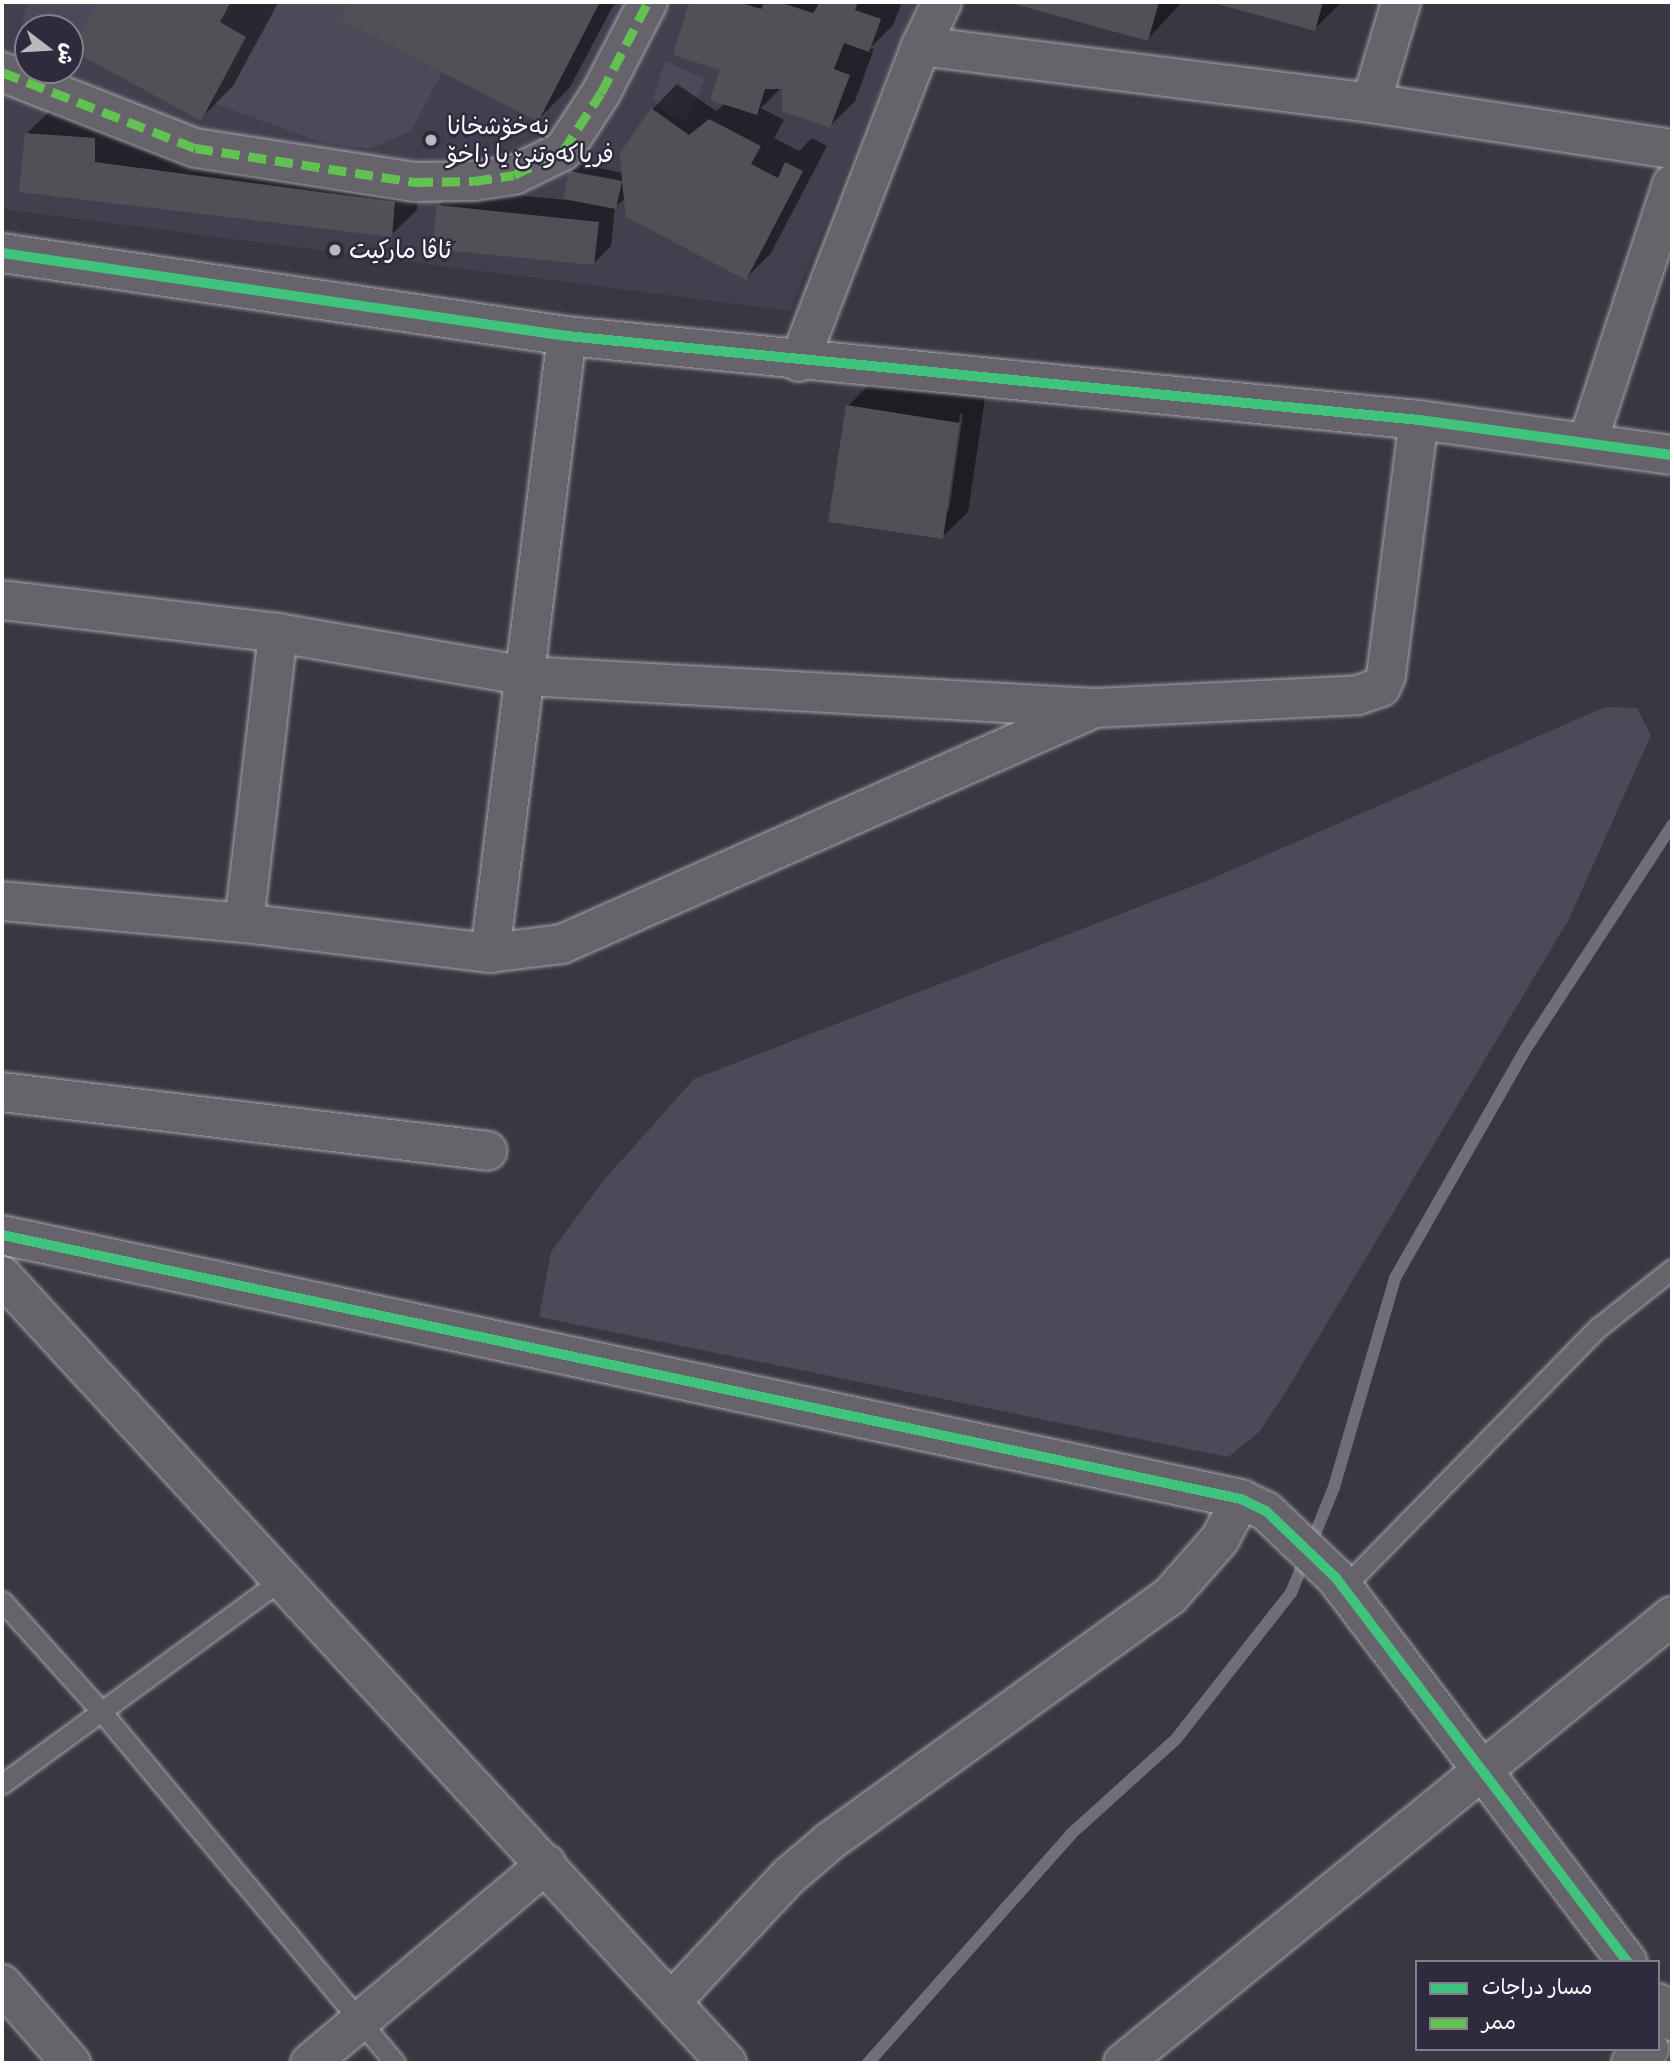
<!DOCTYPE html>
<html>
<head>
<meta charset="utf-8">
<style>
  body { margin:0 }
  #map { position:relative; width:1674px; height:2065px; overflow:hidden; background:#393741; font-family:Delius,"Playpen Sans Arabic",sans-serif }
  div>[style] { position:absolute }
  .built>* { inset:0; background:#433f4f }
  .green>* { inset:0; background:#4e4958 }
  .shadow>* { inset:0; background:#0007 }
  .stream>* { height:12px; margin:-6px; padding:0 6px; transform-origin:6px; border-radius:6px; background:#716e79 }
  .building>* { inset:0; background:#515056 }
  .roads { filter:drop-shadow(0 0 2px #a6a5aa) drop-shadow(0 0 2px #a6a5aa) }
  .lane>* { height:19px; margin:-9.5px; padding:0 9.5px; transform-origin:9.5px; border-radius:9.5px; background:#66646a }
  .street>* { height:38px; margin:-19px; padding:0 19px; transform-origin:19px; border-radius:19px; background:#66646a }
  .secondary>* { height:38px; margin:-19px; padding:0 19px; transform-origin:19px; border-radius:19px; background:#66646a }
  .quiet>* { height:9px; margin-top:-4.5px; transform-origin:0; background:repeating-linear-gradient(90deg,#63c152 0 18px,transparent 0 27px) }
  .cycleway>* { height:10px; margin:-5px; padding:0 5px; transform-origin:5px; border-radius:5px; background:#40c37c }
  .dots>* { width:19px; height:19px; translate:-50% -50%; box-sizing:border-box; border:4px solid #2f2a3d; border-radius:50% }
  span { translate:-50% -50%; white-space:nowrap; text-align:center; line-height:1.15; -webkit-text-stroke:5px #2f2a3d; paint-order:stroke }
  .poi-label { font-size:24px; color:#fff }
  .left { translate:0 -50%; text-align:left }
  .frame { position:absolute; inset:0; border:4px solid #fff; pointer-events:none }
  .legend { position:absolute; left:1415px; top:1960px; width:245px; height:91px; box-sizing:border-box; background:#2f2a3d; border:2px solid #827f8b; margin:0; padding:9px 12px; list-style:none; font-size:21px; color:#fff }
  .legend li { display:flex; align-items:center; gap:14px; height:35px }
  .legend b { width:35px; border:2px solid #827f8b }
  .north { position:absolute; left:14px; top:14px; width:70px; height:70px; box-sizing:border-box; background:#2f2a3d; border:2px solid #827f8b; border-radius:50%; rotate:107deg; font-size:19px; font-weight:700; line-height:28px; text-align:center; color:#fff }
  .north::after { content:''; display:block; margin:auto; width:24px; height:32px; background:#bab9bc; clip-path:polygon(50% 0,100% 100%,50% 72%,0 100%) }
</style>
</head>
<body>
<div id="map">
  <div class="built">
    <div style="clip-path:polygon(evenodd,2px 2px,916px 2px,790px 311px,2px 209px,2px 2px,28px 28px,70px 28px,70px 70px,28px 70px,28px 28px)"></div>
  </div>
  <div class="green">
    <div style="clip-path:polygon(28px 2px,97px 2px,70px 51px,70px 28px,28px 28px,28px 46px,17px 40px)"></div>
    <div style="clip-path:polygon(231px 2px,349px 2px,340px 19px,442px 72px,411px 131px,370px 149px,320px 142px,211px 102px,246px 37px,220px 22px)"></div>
    <div style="clip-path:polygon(665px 61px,705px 79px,687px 121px,667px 114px,653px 99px)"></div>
    <div style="clip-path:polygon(1605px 707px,1637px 708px,1651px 735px,1569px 919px,1285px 1393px,1259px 1432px,1228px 1457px,539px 1317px,551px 1252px,604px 1180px,694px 1079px,1211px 879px)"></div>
  </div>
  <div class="shadow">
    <div style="clip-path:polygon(99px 2px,275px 2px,278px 3px,233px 86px,200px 119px,73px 49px)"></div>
    <div style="clip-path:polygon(351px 2px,615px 2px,570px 87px,538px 120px,342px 18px)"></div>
    <div style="clip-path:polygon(691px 2px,902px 2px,893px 25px,870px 48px,874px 49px,855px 101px,830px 126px,784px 85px,761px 108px,784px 120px,774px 138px,799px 151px,812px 138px,827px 146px,771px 253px,746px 278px,626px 198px,615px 207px,611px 246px,594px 263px,438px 206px,455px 189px,565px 200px,571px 172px,579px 164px,623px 173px,652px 110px,677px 84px,716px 111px,726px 103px,723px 68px,675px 53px)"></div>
    <div style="clip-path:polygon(1013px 2px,1182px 2px,1148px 39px)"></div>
    <div style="clip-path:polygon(1213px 2px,1342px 2px,1314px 29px)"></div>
    <div style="clip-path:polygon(52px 109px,420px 177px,417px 210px,391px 235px,21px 191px,26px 134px)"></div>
    <div style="clip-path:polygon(evenodd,873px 381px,985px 398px,968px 512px,942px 537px,848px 406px,873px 381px,960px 414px,963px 414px,949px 511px,945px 511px,960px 414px)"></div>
  </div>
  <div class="stream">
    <div style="left:868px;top:2063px;width:306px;rotate:-48.4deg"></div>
    <div style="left:1071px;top:1834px;width:142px;rotate:-42.1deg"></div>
    <div style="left:1176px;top:1739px;width:186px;rotate:-51.8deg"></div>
    <div style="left:1291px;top:1593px;width:114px;rotate:-67.9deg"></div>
    <div style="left:1334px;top:1487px;width:218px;rotate:-73.7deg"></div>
    <div style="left:1395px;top:1278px;width:262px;rotate:-60.3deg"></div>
    <div style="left:1525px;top:1050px;width:269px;rotate:-56.8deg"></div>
  </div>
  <div class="building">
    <div style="clip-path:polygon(97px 2px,231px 2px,220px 22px,246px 37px,201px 121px,71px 50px)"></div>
    <div style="clip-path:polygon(349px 2px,600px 2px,538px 122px,340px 19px)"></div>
    <div style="clip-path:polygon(689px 2px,738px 2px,761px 9px,764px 2px,779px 2px,813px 13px,820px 2px,858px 2px,855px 10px,881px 19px,869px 52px,844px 43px,834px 69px,850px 75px,830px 128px,782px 111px,782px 89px,765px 89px,757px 115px,710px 100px,720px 70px,673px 55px)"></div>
    <div style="clip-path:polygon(1007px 2px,1159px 2px,1148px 41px)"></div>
    <div style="clip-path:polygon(1210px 2px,1323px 2px,1315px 31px)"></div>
    <div style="clip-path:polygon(651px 108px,689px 135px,709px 119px,761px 146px,751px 164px,778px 178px,785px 162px,803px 171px,746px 280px,626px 217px,622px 181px,616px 209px,563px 199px,569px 171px,622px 181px,620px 153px)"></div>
    <div style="clip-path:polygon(25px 133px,95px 138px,95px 162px,395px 202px,392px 237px,19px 192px)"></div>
    <div style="clip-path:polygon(437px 205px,599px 222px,594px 265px,432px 249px)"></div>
    <div style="clip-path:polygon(846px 405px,960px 423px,943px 539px,828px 522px)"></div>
  </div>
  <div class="roads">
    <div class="lane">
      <div style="left:1343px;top:1588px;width:366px;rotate:-45.6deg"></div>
      <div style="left:1599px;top:1327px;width:93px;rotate:-38.5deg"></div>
      <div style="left:2px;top:1601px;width:147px;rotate:48deg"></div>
      <div style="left:100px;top:1710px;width:460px;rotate:50.1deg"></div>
      <div style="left:2px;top:1784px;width:348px;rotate:-36.2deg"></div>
    </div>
    <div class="street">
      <div style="left:1401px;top:2px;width:105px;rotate:106.5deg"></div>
      <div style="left:1371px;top:103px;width:304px;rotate:8.7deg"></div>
      <div style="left:921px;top:46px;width:454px;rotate:7.2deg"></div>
      <div style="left:2px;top:72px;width:207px;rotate:21.5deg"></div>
      <div style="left:195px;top:148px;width:223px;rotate:8.8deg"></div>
      <div style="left:415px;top:182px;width:59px;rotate:-1deg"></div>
      <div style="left:474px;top:181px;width:40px;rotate:-8.5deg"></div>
      <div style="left:514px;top:175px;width:55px;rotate:-26.1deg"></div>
      <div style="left:563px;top:151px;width:69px;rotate:-56.8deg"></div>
      <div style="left:601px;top:93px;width:102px;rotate:-62.7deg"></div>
      <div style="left:799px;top:362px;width:339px;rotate:-68.9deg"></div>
      <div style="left:921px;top:46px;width:49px;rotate:-64.5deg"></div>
      <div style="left:1588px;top:441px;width:270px;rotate:-71.9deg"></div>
      <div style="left:2px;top:600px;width:278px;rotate:6.8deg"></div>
      <div style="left:278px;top:633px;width:252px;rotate:9.8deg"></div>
      <div style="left:526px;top:676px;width:570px;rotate:3.22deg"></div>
      <div style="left:1095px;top:708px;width:263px;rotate:-2.8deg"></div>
      <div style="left:1358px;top:695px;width:24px;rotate:-19deg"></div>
      <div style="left:1381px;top:687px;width:12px;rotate:-66deg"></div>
      <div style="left:1386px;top:676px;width:258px;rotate:-82.7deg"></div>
      <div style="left:2px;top:901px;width:243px;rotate:5.2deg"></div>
      <div style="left:244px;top:923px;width:248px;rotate:7deg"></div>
      <div style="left:490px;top:953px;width:73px;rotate:-7.1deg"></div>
      <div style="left:562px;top:944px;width:575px;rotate:-23.89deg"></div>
      <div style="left:244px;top:923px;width:292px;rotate:-83.3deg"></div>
      <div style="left:490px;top:953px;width:622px;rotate:-82.89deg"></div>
      <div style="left:2px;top:1092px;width:489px;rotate:6.9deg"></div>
      <div style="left:2px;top:1235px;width:1267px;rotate:12.03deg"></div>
      <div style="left:1241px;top:1499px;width:28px;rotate:26deg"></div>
      <div style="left:1266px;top:1511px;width:97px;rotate:43.7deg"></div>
      <div style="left:1336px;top:1578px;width:482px;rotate:52.8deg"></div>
      <div style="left:2px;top:1276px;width:1070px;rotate:47.35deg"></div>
      <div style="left:2px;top:1984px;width:105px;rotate:48.9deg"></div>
      <div style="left:672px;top:2001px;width:171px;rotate:-46.9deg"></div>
      <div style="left:789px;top:1876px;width:54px;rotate:-40.5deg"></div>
      <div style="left:830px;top:1841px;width:419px;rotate:-35.8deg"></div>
      <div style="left:1170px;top:1596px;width:76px;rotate:-48.7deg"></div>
      <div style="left:1220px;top:1539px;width:45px;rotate:-62.3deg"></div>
      <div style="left:1658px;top:2003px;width:23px;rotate:52deg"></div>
      <div style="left:310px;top:2063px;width:309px;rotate:-40.1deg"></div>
      <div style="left:1123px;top:2063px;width:708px;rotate:-39.15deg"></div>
      <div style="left:1631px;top:2063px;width:23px;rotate:-38deg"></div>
    </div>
    <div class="secondary">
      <div style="left:2px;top:253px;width:571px;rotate:8.36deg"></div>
      <div style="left:567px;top:336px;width:856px;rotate:5.63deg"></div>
      <div style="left:1419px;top:420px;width:255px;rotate:7.9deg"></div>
    </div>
  </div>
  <div class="quiet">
    <div style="left:2px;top:72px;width:207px;rotate:21.5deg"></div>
    <div style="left:195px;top:148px;width:223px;rotate:8.8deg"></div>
    <div style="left:415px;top:182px;width:59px;rotate:-1deg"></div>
    <div style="left:474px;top:181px;width:40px;rotate:-8.5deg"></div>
    <div style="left:514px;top:175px;width:55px;rotate:-26.1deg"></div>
    <div style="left:563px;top:151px;width:69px;rotate:-56.8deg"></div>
    <div style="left:601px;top:93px;width:102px;rotate:-62.7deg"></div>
  </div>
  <div class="cycleway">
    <div style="left:2px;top:253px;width:571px;rotate:8.36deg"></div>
    <div style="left:567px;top:336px;width:856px;rotate:5.63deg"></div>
    <div style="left:1419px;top:420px;width:255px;rotate:7.9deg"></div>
    <div style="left:2px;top:1235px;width:1267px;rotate:12.03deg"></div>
    <div style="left:1241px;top:1499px;width:28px;rotate:26deg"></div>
    <div style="left:1266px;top:1511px;width:97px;rotate:43.7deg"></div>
    <div style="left:1336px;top:1578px;width:482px;rotate:52.8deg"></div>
  </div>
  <div class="dots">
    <div style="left:431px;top:140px;background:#bab9bc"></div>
    <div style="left:335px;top:250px;background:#bab9bc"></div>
  </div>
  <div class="poi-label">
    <span class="left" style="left:447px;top:140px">نه‌خۆشخانا<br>فرياكه‌وتنێ يا زاخۆ</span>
    <span class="left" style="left:349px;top:250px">ئاڤا ماركيت</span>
  </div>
  <div class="frame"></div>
  <ul class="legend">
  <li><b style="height:9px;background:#40c37c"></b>مسار دراجات</li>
  <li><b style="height:9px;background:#63c152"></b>ممر</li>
  </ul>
  <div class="north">ش</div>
</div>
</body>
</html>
